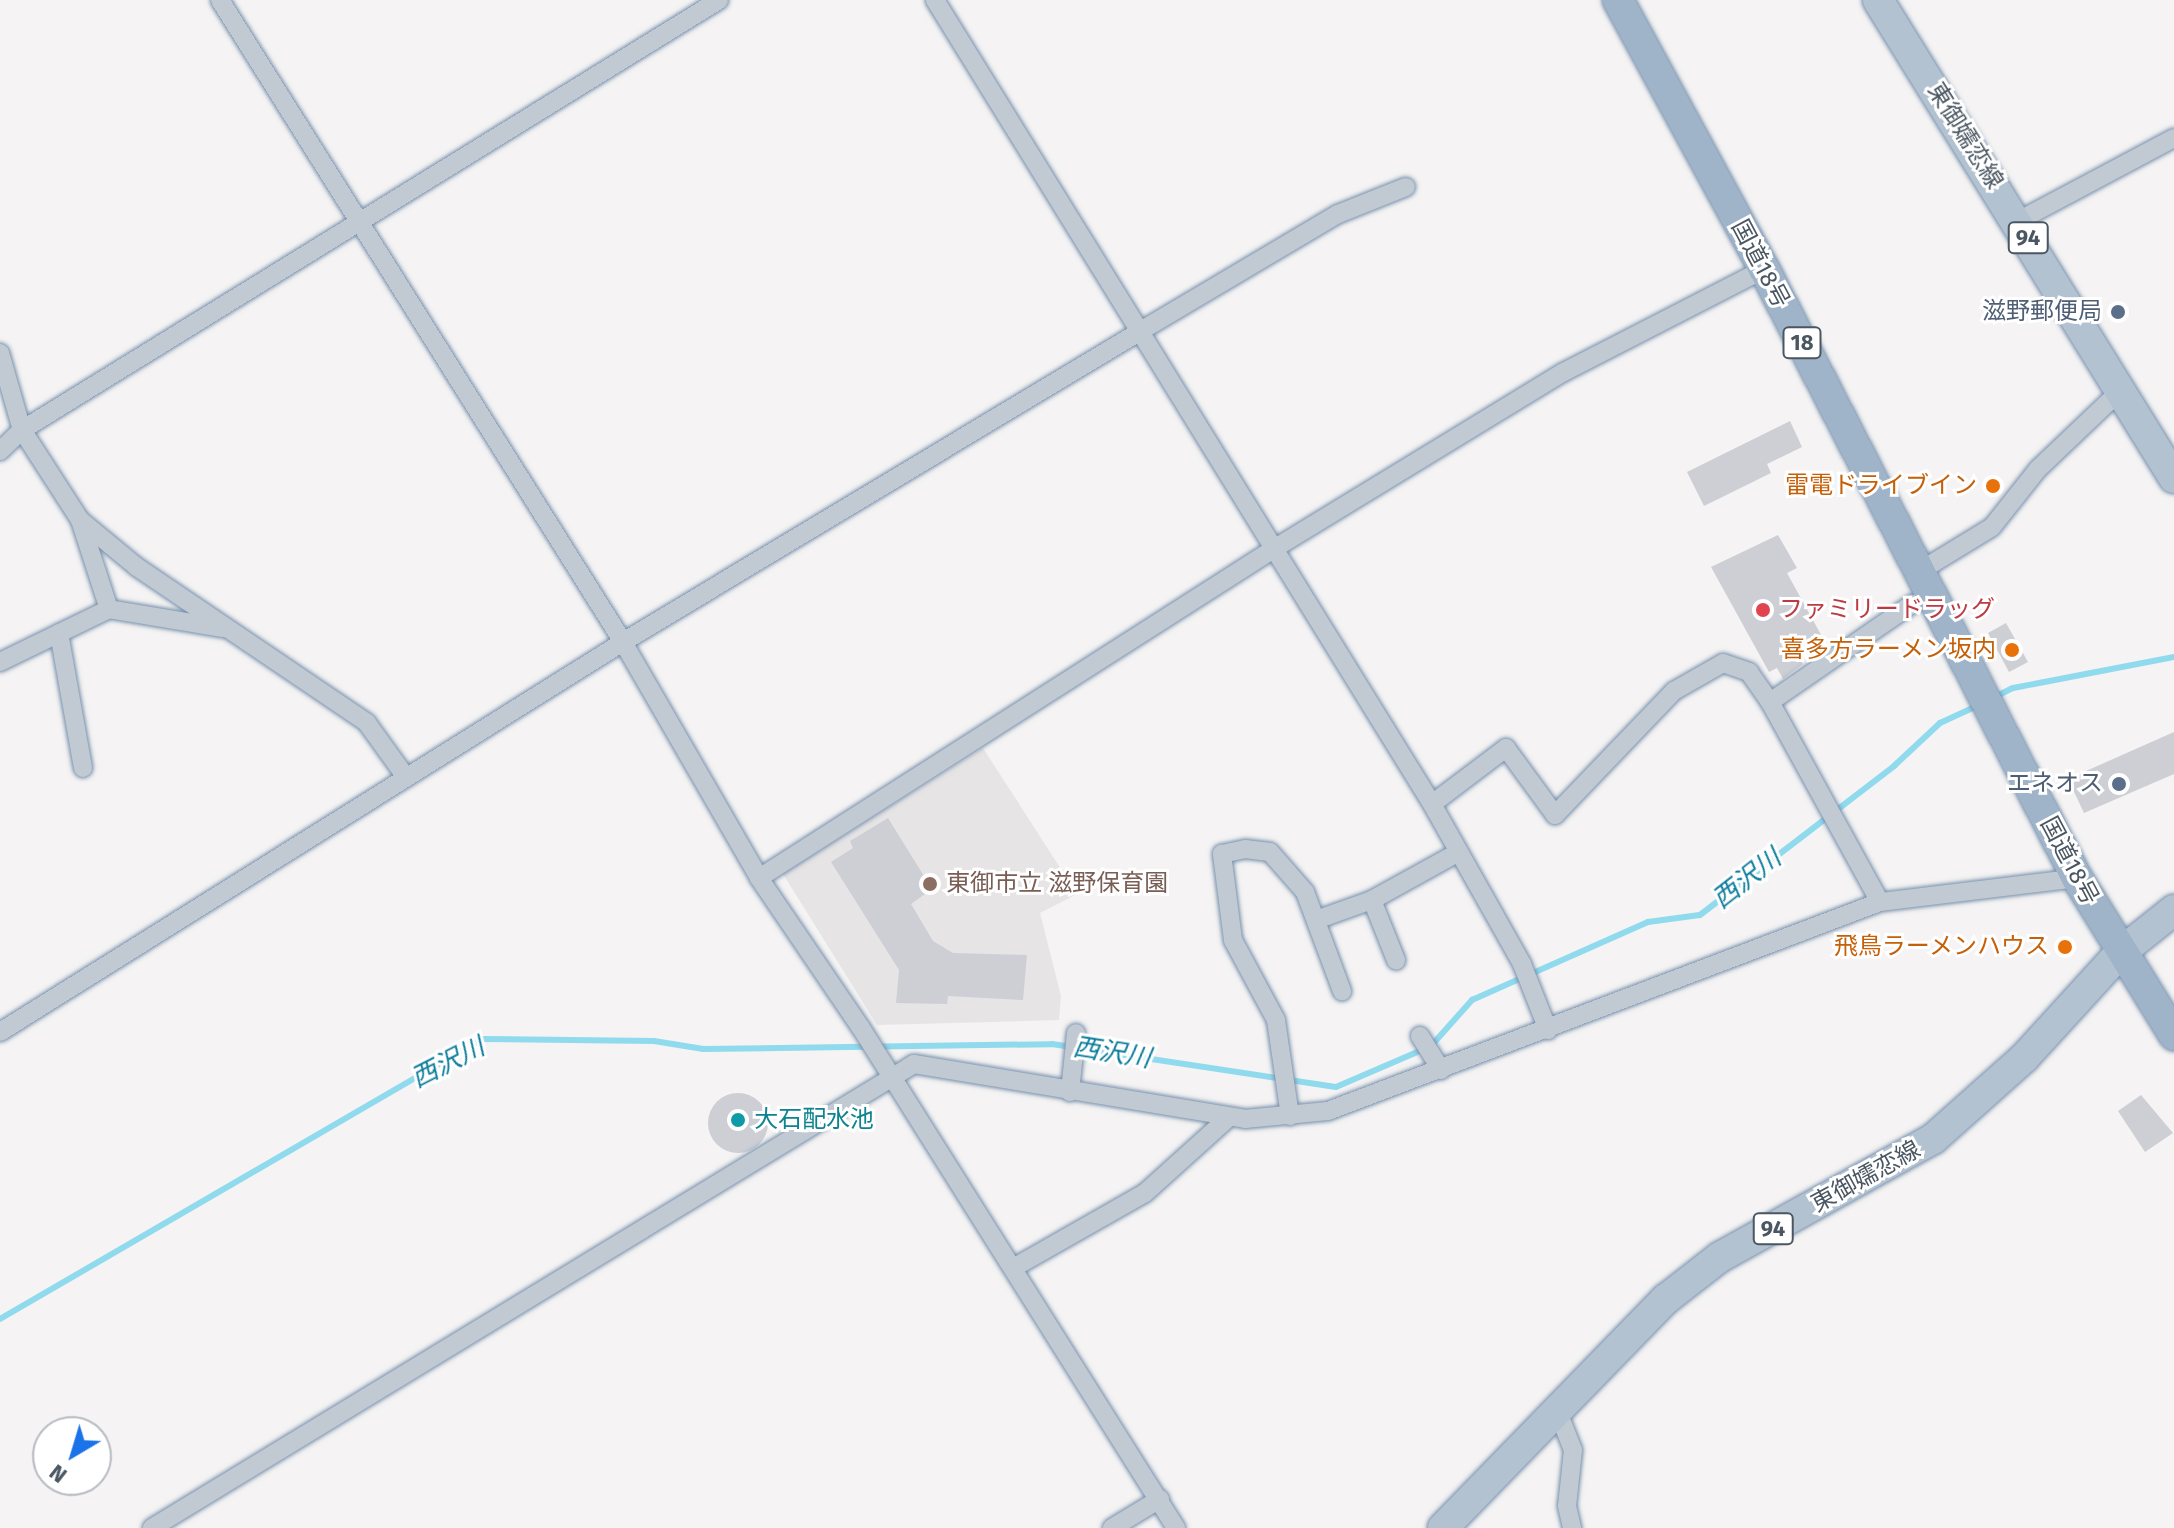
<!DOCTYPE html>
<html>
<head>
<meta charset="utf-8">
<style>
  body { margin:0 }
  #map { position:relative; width:2174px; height:1528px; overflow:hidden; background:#f5f3f3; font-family:"Fira Sans","Noto Sans JP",sans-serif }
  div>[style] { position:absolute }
  .education>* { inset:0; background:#e6e4e5 }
  .stream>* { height:6px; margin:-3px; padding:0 3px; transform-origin:3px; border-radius:3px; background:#90daee }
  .building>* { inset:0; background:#cdcfd5 }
  .round { border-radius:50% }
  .roads { filter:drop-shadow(0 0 2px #7690ad) drop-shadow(0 0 2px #7690ad) }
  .minor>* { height:18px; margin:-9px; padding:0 9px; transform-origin:9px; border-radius:9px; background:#c1cad2 }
  .primary>* { height:30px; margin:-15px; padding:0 15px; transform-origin:15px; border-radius:15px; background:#b3c2d1 }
  .trunk>* { height:30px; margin:-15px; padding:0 15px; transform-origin:15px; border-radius:15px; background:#9fb4c9 }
  .dots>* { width:22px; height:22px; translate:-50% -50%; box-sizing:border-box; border:4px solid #fff; border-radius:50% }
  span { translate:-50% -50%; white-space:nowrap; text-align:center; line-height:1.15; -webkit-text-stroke:6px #fff; paint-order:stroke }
  .shield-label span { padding:2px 6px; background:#fff; border:2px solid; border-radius:6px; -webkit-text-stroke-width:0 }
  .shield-label { font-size:22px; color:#4a5661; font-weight:700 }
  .street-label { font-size:24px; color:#4a5661 }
  .service-label { font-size:24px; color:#4e5e75 }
  .right { translate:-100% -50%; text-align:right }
  .food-label { font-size:24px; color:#c56008 }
  .health-label { font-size:24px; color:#be3a42 }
  .left { translate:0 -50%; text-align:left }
  .education-label { font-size:24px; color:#785e54 }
  .culture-label { font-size:24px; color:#0d838f }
  .water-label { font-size:26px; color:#0c7c9b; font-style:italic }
  .north { position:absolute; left:32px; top:1416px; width:80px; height:80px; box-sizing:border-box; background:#fff; border:2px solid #b7bbc0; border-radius:50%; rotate:218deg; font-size:22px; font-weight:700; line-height:32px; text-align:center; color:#4a5661 }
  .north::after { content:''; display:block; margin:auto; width:28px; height:36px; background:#1a73e8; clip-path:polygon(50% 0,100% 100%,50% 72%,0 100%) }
</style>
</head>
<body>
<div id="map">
  <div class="education">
    <div style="clip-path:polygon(983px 748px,1077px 894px,1040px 913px,1061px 996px,1059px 1020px,877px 1025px,783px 874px)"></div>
  </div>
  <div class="stream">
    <div style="left:1993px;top:698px;width:22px;rotate:-27deg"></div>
    <div style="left:2013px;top:688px;width:164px;rotate:-10.9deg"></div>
    <div style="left:0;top:1319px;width:557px;rotate:-30.15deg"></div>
    <div style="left:482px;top:1039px;width:172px;rotate:0.7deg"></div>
    <div style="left:654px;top:1041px;width:50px;rotate:9.3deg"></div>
    <div style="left:703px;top:1049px;width:349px;rotate:-0.8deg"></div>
    <div style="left:1052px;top:1044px;width:287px;rotate:8.6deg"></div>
    <div style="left:1336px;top:1087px;width:103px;rotate:-23.3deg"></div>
    <div style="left:1431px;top:1046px;width:62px;rotate:-48.3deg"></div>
    <div style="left:1472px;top:1000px;width:193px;rotate:-23.9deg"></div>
    <div style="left:1648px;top:922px;width:52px;rotate:-7.7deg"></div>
    <div style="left:1700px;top:915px;width:245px;rotate:-37.5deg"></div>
    <div style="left:1894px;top:766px;width:63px;rotate:-43.1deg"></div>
    <div style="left:1940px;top:723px;width:43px;rotate:-24.8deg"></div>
  </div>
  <div class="building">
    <div style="clip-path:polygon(1790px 421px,1802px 447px,1767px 464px,1771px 473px,1704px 506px,1687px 472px)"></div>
    <div style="clip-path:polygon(1778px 535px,1797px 568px,1787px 573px,1825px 642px,1799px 656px,1803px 664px,1783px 679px,1777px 668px,1769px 672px,1711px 567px)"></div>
    <div style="clip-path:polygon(2006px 623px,2028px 662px,2009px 672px,1988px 633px)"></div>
    <div style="clip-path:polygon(2174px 732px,2174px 774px,2084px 813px,2068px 779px)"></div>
    <div style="clip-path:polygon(888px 818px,932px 889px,911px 904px,933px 941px,953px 953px,1027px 955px,1023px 1000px,948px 996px,947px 1004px,896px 1003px,899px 970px,831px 862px,853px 848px,850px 841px)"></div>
    <div class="round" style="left:708px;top:1093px;width:60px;height:60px"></div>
    <div style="clip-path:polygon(2141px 1095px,2173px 1133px,2145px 1152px,2118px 1111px)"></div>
  </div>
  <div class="roads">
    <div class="minor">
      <div style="left:220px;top:0;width:758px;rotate:57.88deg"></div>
      <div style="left:623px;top:642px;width:272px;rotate:60deg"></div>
      <div style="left:759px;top:878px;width:181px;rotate:55.8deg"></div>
      <div style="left:861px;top:1028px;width:591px;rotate:57.79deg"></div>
      <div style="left:935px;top:0;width:945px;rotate:58.28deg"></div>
      <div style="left:1432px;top:804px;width:184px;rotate:60.6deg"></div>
      <div style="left:1522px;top:964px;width:71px;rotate:68.5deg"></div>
      <div style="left:2018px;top:221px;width:177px;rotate:-28deg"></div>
      <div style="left:0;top:353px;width:80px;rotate:74.1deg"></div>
      <div style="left:22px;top:430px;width:107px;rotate:57.2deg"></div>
      <div style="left:80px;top:520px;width:74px;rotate:39.5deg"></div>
      <div style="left:137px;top:567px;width:278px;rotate:34.1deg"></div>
      <div style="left:367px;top:723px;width:67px;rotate:54.2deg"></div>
      <div style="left:0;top:451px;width:30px;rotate:-44deg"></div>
      <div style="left:22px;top:430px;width:819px;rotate:-31.67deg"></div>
      <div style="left:80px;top:520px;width:94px;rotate:72deg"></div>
      <div style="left:1920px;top:571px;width:84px;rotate:-31.4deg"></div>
      <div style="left:1992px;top:527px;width:74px;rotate:-51.6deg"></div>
      <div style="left:2038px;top:469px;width:115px;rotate:-43.6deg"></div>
      <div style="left:59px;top:633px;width:137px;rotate:79.9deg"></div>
      <div style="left:0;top:662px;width:121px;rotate:-25.9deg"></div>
      <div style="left:109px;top:609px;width:116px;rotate:9.5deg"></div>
      <div style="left:1770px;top:702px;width:173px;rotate:-34.6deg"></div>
      <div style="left:1432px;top:804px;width:93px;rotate:-37.1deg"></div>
      <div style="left:1506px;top:748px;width:83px;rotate:53.8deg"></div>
      <div style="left:1555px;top:815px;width:172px;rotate:-46.2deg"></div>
      <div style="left:1674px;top:691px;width:56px;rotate:-29.7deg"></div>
      <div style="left:1723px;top:663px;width:28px;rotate:19deg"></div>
      <div style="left:1749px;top:672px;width:37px;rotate:55deg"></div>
      <div style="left:1770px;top:702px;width:228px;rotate:61.2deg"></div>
      <div style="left:759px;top:878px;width:609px;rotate:-32.59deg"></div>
      <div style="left:1272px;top:550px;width:340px;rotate:-31.4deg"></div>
      <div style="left:1562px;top:373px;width:227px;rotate:-27.2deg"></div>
      <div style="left:1372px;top:900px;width:65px;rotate:68.2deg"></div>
      <div style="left:1316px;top:920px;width:59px;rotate:-19.7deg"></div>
      <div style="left:1372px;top:900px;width:99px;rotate:-28.9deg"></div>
      <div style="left:0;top:1032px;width:735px;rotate:-32.05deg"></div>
      <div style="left:623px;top:642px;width:602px;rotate:-31deg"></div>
      <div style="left:1139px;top:332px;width:231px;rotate:-30.7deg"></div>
      <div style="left:1338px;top:214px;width:73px;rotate:-21.7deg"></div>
      <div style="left:1420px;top:1036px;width:40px;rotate:58deg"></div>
      <div style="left:1070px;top:1092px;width:59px;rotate:-84.2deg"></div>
      <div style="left:1290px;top:1116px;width:97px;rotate:-98.3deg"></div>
      <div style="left:1276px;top:1020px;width:91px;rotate:-118.3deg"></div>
      <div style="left:1233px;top:940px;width:87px;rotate:-97.3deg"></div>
      <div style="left:1222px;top:854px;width:24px;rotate:-12deg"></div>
      <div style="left:1245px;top:849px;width:25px;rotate:7deg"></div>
      <div style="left:1270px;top:852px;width:53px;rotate:48.8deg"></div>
      <div style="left:1305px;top:892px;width:106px;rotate:69.5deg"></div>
      <div style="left:1013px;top:1268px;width:152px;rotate:-29.6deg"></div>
      <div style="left:1145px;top:1193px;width:113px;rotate:-42.1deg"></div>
      <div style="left:1558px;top:1412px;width:41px;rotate:68.5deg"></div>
      <div style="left:1573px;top:1450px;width:56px;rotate:96.1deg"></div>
      <div style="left:1567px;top:1506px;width:23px;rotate:77deg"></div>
      <div style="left:152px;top:1528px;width:892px;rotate:-31.34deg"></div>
      <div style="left:914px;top:1064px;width:336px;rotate:9.4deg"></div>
      <div style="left:1245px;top:1119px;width:83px;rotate:-5.5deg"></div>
      <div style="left:1328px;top:1111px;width:590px;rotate:-20.74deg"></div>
      <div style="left:1880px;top:902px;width:198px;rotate:-6.9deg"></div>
      <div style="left:1112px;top:1528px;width:56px;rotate:-31.1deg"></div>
    </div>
    <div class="primary">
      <div style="left:1878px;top:0;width:562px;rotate:58.23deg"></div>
      <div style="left:1443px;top:1528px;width:320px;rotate:-45.8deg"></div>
      <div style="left:1666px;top:1299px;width:68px;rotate:-37.9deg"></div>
      <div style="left:1720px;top:1257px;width:244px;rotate:-29deg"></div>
      <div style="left:1933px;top:1139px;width:122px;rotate:-41.7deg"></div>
      <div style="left:2024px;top:1058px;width:142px;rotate:-47.6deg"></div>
      <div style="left:2120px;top:953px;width:69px;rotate:-38.5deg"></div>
    </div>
    <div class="trunk">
      <div style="left:1618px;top:0;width:306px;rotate:61.5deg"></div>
      <div style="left:1764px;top:269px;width:685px;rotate:62.8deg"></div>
      <div style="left:2077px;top:878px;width:185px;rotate:58.3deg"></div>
    </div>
  </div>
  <div class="dots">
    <div style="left:2118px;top:312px;background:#5c6f8a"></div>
    <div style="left:1993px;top:486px;background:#e8710a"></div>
    <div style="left:1763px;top:610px;background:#e0444e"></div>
    <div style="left:2012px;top:650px;background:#e8710a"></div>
    <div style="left:2119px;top:784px;background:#5c6f8a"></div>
    <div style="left:930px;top:884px;background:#8d6e63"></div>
    <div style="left:2065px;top:947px;background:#e8710a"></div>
    <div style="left:738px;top:1120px;background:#0f9aa8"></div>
  </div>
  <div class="shield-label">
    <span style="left:2028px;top:238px">94</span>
    <span style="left:1802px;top:343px">18</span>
    <span style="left:1773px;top:1229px">94</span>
  </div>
  <div class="street-label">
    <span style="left:1965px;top:136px;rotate:58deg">東御嬬恋線</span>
    <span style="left:1760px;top:264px;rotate:62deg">国道18号</span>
    <span style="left:2069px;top:861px;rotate:62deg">国道18号</span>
    <span style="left:1866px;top:1177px;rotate:-29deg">東御嬬恋線</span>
  </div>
  <div class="service-label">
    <span class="right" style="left:2102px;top:312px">滋野郵便局</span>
    <span class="right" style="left:2103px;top:784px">エネオス</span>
  </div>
  <div class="food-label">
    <span class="right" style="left:1977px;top:486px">雷電ドライブイン</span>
    <span class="right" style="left:1996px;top:650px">喜多方ラーメン坂内</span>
    <span class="right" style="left:2049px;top:947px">飛鳥ラーメンハウス</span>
  </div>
  <div class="health-label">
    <span class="left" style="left:1779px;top:610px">ファミリードラッグ</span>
  </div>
  <div class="education-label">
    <span class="left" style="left:946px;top:884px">東御市立 滋野保育園</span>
  </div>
  <div class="culture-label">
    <span class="left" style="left:754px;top:1120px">大石配水池</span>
  </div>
  <div class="water-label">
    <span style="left:1747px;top:879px;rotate:-38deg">西沢川</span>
    <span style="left:1112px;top:1053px;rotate:9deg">西沢川</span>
    <span style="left:448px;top:1063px;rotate:-27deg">西沢川</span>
  </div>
  <div class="north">N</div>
</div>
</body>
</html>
